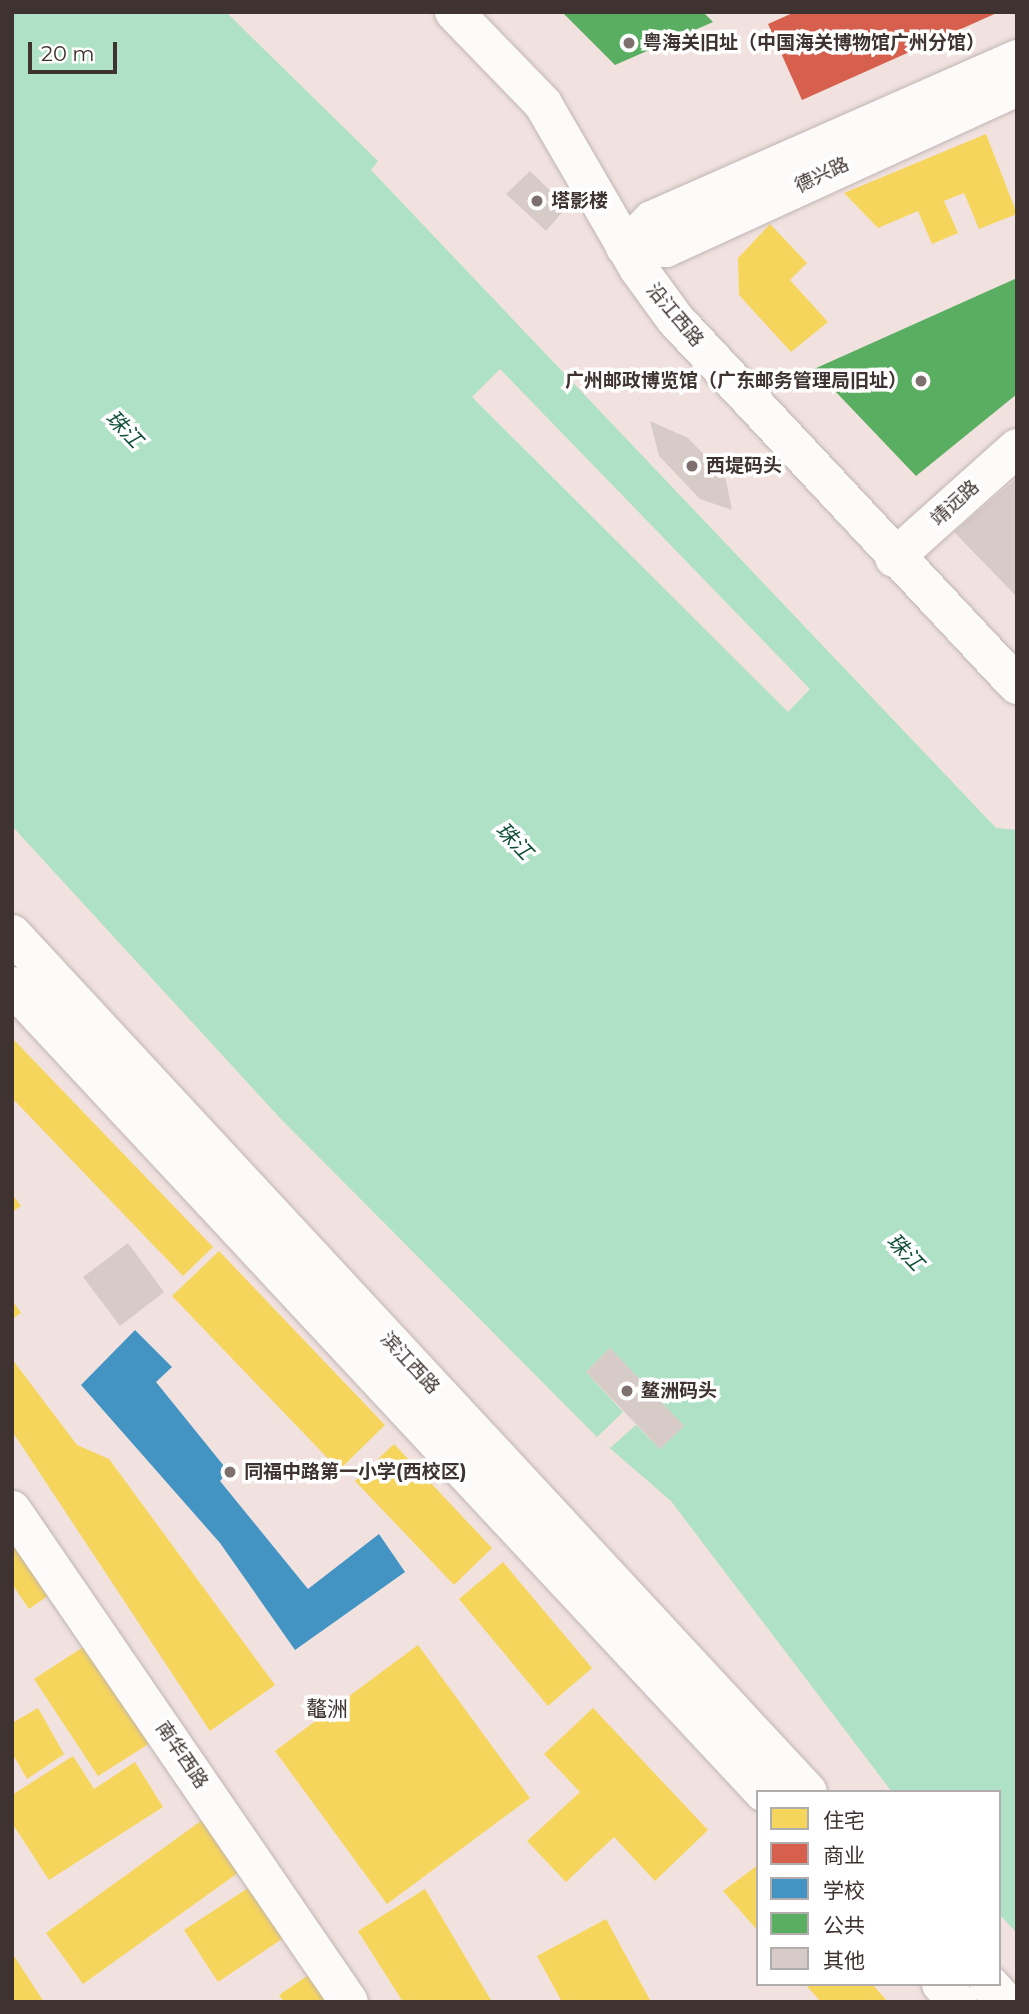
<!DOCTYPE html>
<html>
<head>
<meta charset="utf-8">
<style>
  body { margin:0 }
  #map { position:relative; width:1029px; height:2014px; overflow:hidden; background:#f1e2e0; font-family:Montserrat,"Noto Sans SC",sans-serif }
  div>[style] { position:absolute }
  .water>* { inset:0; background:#aee1c6 }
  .pier>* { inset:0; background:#f1e2e0 }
  .homes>* { inset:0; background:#f6d55c }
  .shops>* { inset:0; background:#d6604d }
  .schools>* { inset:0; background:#4393c3 }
  .public>* { inset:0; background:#5aae61 }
  .building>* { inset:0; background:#d7cbc8 }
  .roads { filter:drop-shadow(0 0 2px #c0b5b3) drop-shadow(0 0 2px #c0b5b3) }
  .tertiary>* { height:38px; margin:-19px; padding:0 19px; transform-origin:19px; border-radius:19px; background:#fdfbfa }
  .secondary>* { height:38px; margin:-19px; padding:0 19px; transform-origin:19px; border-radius:19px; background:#fdfbfa }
  .primary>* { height:38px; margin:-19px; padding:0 19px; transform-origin:19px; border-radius:19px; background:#fdfbfa }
  .dots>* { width:19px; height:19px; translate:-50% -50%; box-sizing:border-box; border:4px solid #fff; border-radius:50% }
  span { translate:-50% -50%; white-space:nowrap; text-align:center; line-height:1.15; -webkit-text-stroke:7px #fff; paint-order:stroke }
  .poi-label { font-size:19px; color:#3e3331; font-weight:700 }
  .left { translate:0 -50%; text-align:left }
  .right { translate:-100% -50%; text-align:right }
  .street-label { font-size:19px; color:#3e3331 }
  .water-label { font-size:21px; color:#114f38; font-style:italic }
  .neighbourhood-label { font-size:21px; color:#3e3331 }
  .frame { position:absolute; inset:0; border:14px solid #3e3331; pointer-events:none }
  .legend { position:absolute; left:756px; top:1790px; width:245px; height:196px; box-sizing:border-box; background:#fff; border:2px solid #b2adad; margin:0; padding:9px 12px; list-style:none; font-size:21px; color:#3e3331 }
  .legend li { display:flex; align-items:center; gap:14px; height:35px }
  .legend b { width:35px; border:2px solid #b2adad }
  .scale { position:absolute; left:28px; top:42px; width:89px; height:32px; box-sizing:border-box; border:4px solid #3e3331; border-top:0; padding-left:9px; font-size:21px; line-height:24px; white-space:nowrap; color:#3e3331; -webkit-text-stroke:5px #fff; paint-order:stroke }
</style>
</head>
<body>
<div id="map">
  <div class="water">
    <div style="clip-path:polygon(12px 12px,226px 12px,378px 161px,371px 170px,996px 828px,1017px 830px,1017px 1933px,999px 1914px,999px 1792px,892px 1792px,671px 1501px,597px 1437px,280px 1118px,12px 826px)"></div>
  </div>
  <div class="pier">
    <div style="clip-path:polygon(500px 369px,810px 689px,788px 712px,472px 397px)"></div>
    <div style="clip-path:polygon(610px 1348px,684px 1426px,660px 1449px,636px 1425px,610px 1448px,597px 1437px,623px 1412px,586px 1372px)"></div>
  </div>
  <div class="homes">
    <div style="clip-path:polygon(986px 134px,1017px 214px,979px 229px,964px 193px,944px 201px,958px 233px,932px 244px,918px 211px,878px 228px,844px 193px)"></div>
    <div style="clip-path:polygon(770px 224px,807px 263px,790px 280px,828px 322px,791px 352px,739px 295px,738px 258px)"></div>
    <div style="clip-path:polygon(12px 1038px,213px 1247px,183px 1276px,12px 1098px)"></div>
    <div style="clip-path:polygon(12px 1194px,21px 1206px,12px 1212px)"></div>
    <div style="clip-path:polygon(219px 1251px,385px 1425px,339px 1470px,172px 1296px)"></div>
    <div style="clip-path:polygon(12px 1300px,21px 1313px,12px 1319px)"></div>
    <div style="clip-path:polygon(12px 1359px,77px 1445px,109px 1459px,275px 1685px,210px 1731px,12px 1431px)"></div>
    <div style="clip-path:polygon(394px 1444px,492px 1548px,454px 1585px,355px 1481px)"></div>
    <div style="clip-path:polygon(12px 1537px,52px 1593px,29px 1609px,12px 1584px)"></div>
    <div style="clip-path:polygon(503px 1562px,592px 1668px,548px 1706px,459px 1599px)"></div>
    <div style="clip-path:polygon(91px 1642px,155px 1740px,98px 1776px,34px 1679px)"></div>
    <div style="clip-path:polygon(418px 1645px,530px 1798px,387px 1904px,275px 1751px)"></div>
    <div style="clip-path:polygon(38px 1708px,64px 1754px,27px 1779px,12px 1753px,12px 1723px)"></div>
    <div style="clip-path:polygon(593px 1708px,708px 1830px,655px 1881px,614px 1837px,566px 1882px,527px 1841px,580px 1792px,544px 1754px)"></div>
    <div style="clip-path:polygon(73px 1756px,94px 1789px,135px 1762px,163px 1807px,49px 1880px,12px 1823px,12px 1795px)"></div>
    <div style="clip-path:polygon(205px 1818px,242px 1870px,83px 1984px,46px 1933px)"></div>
    <div style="clip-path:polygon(758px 1865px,758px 1931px,723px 1891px)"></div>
    <div style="clip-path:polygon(251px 1886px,285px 1937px,218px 1982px,184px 1930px)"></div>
    <div style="clip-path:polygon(425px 1889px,492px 2002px,403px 2002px,358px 1931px)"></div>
    <div style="clip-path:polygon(606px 1919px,651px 2002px,562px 2002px,537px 1956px)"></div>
    <div style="clip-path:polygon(12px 1953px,44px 2002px,12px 2002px)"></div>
    <div style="clip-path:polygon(313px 1972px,332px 2002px,284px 2002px,279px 1995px)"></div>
    <div style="clip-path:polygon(805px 1984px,872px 1984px,888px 2002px,821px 2002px)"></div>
  </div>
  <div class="shops">
    <div style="clip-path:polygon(795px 12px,999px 12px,802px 100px,768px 24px)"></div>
  </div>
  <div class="schools">
    <div style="clip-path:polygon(135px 1330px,172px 1367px,156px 1382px,228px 1471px,220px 1481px,308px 1589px,379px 1534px,405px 1572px,295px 1650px,220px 1543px,81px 1385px)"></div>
  </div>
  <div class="public">
    <div style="clip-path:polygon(562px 12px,703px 12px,713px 22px,615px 65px)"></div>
    <div style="clip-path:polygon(1017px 278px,1017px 394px,916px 476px,814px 369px)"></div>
  </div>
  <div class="building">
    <div style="clip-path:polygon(530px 171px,567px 207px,546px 231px,506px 194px)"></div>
    <div style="clip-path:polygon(650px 421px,688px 438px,725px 476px,732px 510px,700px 499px,659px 456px)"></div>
    <div style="clip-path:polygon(1017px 478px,1017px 597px,954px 532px)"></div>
    <div style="clip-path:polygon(128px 1243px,164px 1292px,120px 1326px,83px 1277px)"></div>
    <div style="clip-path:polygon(610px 1348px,684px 1426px,660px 1449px,586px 1372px)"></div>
  </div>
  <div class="roads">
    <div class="tertiary">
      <div style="left:625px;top:247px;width:41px;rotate:1.4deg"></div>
      <div style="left:666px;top:248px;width:386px;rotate:-24.6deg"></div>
      <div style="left:894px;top:558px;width:165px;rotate:-41.8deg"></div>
    </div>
    <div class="secondary">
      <div style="left:12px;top:934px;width:1170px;rotate:47.15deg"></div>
      <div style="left:12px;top:986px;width:1102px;rotate:47.02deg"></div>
      <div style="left:12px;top:1510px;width:596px;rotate:55.59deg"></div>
      <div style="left:941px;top:1984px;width:25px;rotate:47deg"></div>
      <div style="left:989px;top:1984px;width:24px;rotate:48deg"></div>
    </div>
    <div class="primary">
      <div style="left:454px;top:12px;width:128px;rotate:45.9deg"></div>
      <div style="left:543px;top:104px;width:190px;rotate:59.9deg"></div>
      <div style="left:638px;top:268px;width:63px;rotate:54deg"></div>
      <div style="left:675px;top:319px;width:501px;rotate:46.94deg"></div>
      <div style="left:625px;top:247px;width:38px;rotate:-45deg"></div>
      <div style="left:652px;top:220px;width:399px;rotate:-23.8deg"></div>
    </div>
  </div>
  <div class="dots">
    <div style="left:629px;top:43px;background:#7d706e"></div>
    <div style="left:537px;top:201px;background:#7d706e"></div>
    <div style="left:921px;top:381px;background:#7d706e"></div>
    <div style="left:692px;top:466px;background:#7d706e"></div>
    <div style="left:627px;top:1391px;background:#7d706e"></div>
    <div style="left:230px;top:1472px;background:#7d706e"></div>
  </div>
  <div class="poi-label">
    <span class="left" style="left:643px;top:43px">粤海关旧址（中国海关博物馆广州分馆）</span>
    <span class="left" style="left:551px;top:201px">塔影楼</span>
    <span class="right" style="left:907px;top:381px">广州邮政博览馆（广东邮务管理局旧址）</span>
    <span class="left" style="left:706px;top:466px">西堤码头</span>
    <span class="left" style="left:641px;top:1391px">鳌洲码头</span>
    <span class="left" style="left:244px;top:1472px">同福中路第一小学(西校区)</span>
  </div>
  <div class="street-label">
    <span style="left:822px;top:175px;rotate:-25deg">德兴路</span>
    <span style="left:675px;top:315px;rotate:50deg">沿江西路</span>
    <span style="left:955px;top:503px;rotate:-42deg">靖远路</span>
    <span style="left:410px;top:1363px;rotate:47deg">滨江西路</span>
    <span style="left:182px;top:1755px;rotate:56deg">南华西路</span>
  </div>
  <div class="water-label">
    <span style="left:124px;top:429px;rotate:46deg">珠江</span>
    <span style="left:514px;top:841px;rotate:46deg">珠江</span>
    <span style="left:905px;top:1252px;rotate:46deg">珠江</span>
  </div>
  <div class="neighbourhood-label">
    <span style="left:327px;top:1709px">鼇洲</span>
  </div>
  <div class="frame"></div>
  <ul class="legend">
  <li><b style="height:19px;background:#f6d55c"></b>住宅</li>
  <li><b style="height:19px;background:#d6604d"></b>商业</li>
  <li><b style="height:19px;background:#4393c3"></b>学校</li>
  <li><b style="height:19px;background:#5aae61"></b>公共</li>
  <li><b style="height:19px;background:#d7cbc8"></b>其他</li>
  </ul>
  <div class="scale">20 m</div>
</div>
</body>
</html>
